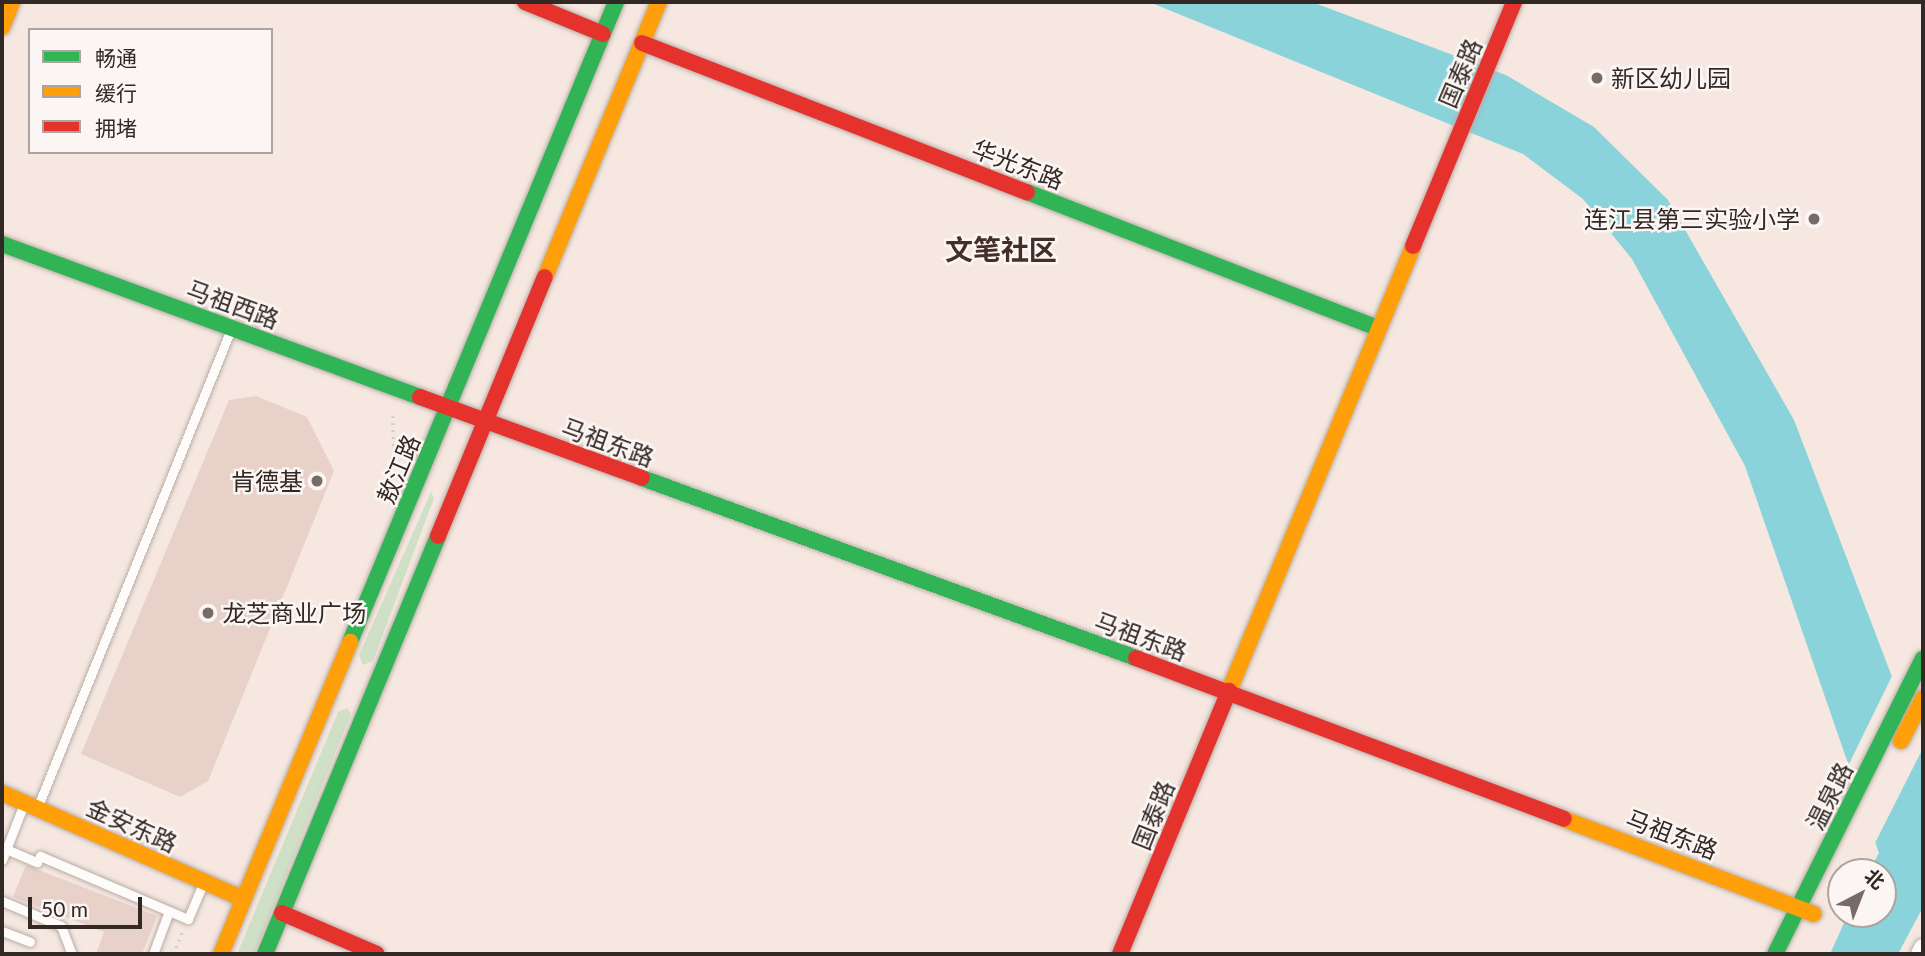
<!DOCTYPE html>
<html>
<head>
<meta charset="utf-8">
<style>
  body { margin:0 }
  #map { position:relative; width:1925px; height:956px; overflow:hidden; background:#f6e8e0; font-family:Lato,"Noto Sans SC",sans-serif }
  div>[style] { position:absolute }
  .green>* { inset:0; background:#d0e0c7 }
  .water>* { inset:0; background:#8ad3db }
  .pier>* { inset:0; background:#f6e8e0 }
  .building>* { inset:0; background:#e7d1c8 }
  .path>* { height:2.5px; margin-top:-1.25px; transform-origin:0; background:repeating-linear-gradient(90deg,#d1cdcb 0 2px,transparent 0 7px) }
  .roads { filter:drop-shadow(0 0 2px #b8ada8) drop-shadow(0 0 2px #b8ada8) }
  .lane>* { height:9px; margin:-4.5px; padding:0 4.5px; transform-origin:4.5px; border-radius:4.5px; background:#fefcfa }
  .street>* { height:18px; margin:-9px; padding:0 9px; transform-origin:9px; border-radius:9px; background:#fefcfa }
  .fast>* { height:16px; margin:-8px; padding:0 8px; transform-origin:8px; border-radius:8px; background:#30b455 }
  .slow>* { height:16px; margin:-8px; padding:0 8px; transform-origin:8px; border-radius:8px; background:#ff9f0a }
  .jam>* { height:16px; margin:-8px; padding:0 8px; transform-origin:8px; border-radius:8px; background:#e5322d }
  .dots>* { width:19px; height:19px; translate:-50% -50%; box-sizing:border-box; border:4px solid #fbf6f3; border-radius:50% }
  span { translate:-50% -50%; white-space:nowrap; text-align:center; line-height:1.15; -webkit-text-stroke:5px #fbf6f3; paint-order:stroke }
  .street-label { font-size:24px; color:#322824 }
  .poi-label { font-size:24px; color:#322824 }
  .left { translate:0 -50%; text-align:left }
  .right { translate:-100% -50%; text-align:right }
  .quarter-label { font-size:28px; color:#432f27; font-weight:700 }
  .frame { position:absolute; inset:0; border:4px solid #322824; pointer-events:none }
  .legend { position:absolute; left:28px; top:28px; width:245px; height:126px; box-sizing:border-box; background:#fbf6f3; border:2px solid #aba4a0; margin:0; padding:9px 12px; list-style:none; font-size:21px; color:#322824 }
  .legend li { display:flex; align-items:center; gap:14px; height:35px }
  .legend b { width:35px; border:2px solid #aba4a0 }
  .north { position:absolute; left:1827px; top:858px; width:70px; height:70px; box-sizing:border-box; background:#fbf6f3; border:2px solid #aba4a0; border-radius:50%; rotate:42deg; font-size:19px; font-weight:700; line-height:28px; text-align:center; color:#322824 }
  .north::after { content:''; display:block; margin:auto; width:24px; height:32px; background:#776b66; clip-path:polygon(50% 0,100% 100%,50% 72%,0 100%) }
  .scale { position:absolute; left:28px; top:897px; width:114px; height:32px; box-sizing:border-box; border:4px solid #322824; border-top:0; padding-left:9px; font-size:21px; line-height:24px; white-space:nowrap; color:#322824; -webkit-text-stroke:5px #fbf6f3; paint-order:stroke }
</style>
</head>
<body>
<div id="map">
  <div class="green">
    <div style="clip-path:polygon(431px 492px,434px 498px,373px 661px,363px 665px,359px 655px)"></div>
    <div style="clip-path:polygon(347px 708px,351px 714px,254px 954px,237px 954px,338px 712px)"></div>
  </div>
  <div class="water">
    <div style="clip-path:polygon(1149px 2px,1312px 2px,1506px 75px,1594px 127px,1668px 200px,1794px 420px,1923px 758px,1923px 907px,1898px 954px,1830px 954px,1848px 914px,1883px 914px,1883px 872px,1869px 872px,1879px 853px,1745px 466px,1632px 259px,1583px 199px,1523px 154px)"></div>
  </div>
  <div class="pier">
    <div style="clip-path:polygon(1895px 670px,1922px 750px,1873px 847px,1847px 768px)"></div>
  </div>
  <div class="building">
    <div style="clip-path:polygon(256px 396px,307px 417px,334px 471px,208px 781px,180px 797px,81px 754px,229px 400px)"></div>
    <div style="clip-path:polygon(26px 865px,157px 916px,142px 954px,96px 954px,104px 932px,13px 897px)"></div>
  </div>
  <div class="path">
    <div style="left:393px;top:416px;width:63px;rotate:89.1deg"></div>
    <div style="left:173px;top:954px;width:28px;rotate:-67deg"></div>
  </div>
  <div class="roads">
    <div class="lane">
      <div style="left:38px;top:806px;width:515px;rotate:-67.97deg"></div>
      <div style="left:6px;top:849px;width:34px;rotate:23deg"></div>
      <div style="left:37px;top:862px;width:7px;rotate:-63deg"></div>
      <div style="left:40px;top:856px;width:161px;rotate:23.1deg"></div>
      <div style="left:188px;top:919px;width:39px;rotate:-67deg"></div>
      <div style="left:2px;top:860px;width:58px;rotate:-68.7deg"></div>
      <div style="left:2px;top:901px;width:64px;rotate:23deg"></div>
      <div style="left:61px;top:926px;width:30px;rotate:69deg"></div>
      <div style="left:2px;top:931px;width:30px;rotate:21deg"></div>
      <div style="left:153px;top:954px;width:46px;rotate:-69.6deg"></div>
    </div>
    <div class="street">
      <div style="left:1920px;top:954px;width:7px;rotate:-63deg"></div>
    </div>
    <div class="fast">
      <div style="left:1027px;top:192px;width:375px;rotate:21.2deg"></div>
      <div style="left:2px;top:244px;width:445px;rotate:20.1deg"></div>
      <div style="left:642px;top:478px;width:526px;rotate:20.02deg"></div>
      <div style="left:350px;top:642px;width:693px;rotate:-67.43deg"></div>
      <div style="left:265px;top:954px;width:452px;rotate:-67.5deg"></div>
      <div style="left:1775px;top:954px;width:330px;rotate:-63.4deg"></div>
    </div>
    <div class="slow">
      <div style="left:2px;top:27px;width:27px;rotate:-68deg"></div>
      <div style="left:545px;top:277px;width:298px;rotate:-67.5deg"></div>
      <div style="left:1229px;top:691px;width:482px;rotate:-67.5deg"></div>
      <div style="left:1901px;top:741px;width:48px;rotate:-62.9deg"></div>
      <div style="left:2px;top:793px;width:264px;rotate:23.7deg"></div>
      <div style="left:1564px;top:819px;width:267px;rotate:20.8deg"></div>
      <div style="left:221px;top:954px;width:338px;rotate:-67.5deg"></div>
    </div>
    <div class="jam">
      <div style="left:525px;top:2px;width:84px;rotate:22.3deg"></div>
      <div style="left:642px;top:43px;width:413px;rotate:21.2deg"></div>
      <div style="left:1413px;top:246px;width:264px;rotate:-67.5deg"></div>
      <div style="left:420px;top:397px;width:236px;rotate:20deg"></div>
      <div style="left:438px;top:536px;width:280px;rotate:-67.6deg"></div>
      <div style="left:1136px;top:658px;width:457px;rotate:20.6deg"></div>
      <div style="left:282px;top:913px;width:103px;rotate:23.3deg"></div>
      <div style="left:1120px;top:954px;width:285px;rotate:-67.5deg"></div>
    </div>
  </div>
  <div class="dots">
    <div style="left:1597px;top:78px;background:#776b66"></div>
    <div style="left:1814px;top:219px;background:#776b66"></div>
    <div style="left:317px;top:481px;background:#776b66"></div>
    <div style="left:208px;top:613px;background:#776b66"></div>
  </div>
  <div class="street-label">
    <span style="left:1460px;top:73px;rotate:-67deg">国泰路</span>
    <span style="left:1018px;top:164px;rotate:21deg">华光东路</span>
    <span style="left:233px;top:304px;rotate:20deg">马祖西路</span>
    <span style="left:608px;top:442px;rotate:20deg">马祖东路</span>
    <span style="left:398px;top:469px;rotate:-67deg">敖江路</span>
    <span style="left:1141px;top:636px;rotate:20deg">马祖东路</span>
    <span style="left:1829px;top:796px;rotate:-63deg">温泉路</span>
    <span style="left:1153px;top:815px;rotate:-68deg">国泰路</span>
    <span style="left:132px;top:825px;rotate:24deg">金安东路</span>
    <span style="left:1672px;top:834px;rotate:21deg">马祖东路</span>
  </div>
  <div class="poi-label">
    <span class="left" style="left:1611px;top:78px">新区幼儿园</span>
    <span class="right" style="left:1800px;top:219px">连江县第三实验小学</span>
    <span class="right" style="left:303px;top:481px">肯德基</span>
    <span class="left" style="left:222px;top:613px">龙芝商业广场</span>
  </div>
  <div class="quarter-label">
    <span style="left:1001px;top:249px">文笔社区</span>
  </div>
  <div class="frame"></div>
  <ul class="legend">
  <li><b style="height:9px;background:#30b455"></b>畅通</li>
  <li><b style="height:9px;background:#ff9f0a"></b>缓行</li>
  <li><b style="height:9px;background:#e5322d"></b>拥堵</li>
  </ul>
  <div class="north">北</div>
  <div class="scale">50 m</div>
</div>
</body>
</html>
